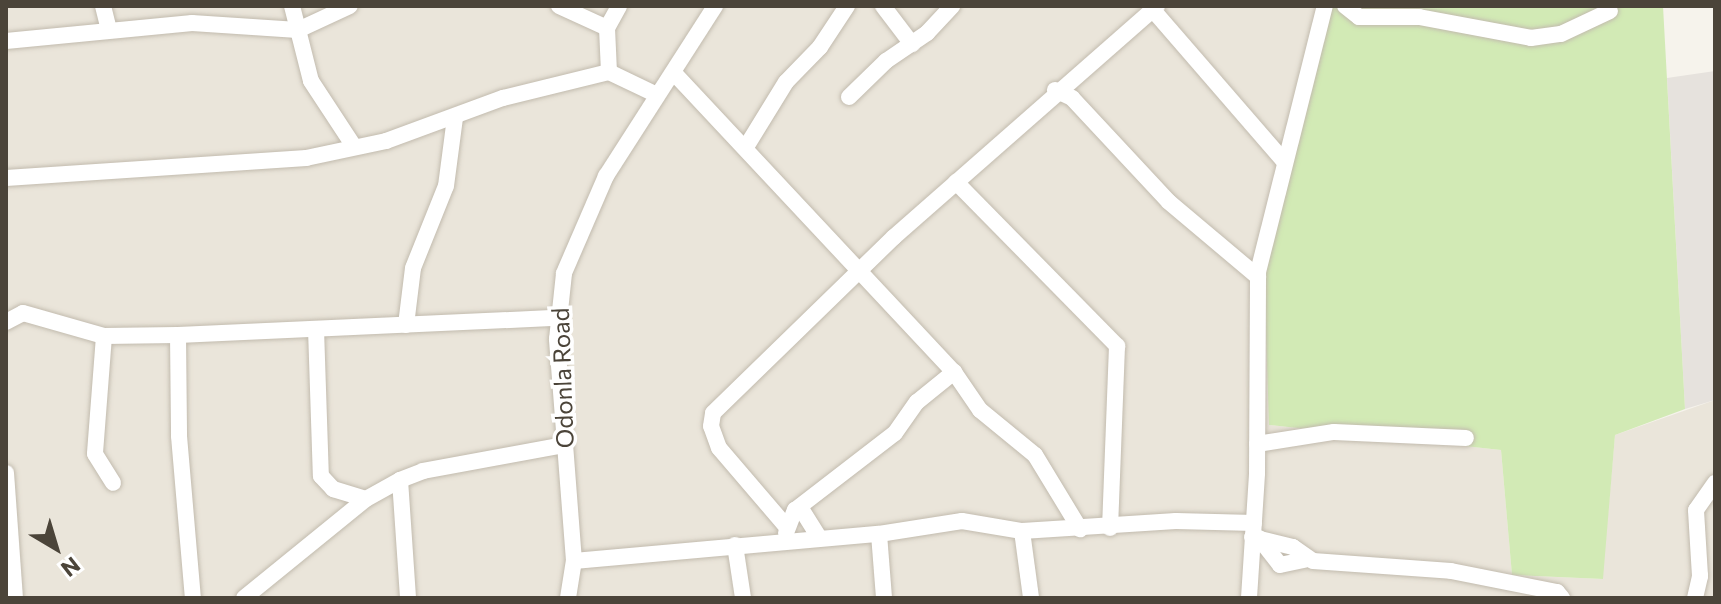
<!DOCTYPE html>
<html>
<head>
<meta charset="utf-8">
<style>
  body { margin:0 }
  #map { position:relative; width:1721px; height:604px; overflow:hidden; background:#f6f3ec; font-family:Commissioner,sans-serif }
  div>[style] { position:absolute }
  .residential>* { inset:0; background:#eae5da }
  .industrial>* { inset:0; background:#e6e2dd }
  .green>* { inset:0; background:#d2eab5 }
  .roads { filter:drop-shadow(0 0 2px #c2bbae) drop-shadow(0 0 2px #c2bbae) }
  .minor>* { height:16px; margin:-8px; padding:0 8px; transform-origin:8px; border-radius:8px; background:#fff }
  span { translate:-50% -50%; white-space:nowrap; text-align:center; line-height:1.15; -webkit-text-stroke:7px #fff; paint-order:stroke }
  .street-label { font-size:24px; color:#4b4439 }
  .frame { position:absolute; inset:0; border:8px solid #4b4439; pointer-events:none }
  .north { position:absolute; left:16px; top:508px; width:80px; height:80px; -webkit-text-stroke:6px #fff; paint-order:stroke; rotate:142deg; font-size:22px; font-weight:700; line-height:32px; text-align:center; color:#4b4439 }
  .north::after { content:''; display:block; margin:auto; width:28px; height:36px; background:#4b4439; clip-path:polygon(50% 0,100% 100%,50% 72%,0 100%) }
</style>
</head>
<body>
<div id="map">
  <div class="residential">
    <div style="clip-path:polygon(6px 6px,1320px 6px,1269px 425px,1501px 450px,1512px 575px,1602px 579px,1615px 435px,1715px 400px,1715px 598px,6px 598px)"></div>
  </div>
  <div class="industrial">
    <div style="clip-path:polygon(1715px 71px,1715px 400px,1685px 409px,1667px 78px)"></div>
  </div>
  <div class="green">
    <div style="clip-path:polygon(1320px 6px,1663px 6px,1685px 409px,1615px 435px,1603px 579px,1512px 575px,1501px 450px,1269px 425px,1264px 272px)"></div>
  </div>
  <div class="roads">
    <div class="minor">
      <div style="left:103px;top:6px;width:25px;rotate:76deg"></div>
      <div style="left:292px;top:6px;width:77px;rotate:75.8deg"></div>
      <div style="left:311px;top:81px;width:77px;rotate:56.7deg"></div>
      <div style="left:559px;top:6px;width:53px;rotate:24.6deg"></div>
      <div style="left:607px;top:28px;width:44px;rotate:87.4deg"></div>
      <div style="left:883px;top:6px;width:48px;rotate:52.7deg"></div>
      <div style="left:1345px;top:6px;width:18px;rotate:38deg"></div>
      <div style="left:1359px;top:17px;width:60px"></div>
      <div style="left:1419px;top:17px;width:114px;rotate:10.6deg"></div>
      <div style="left:1531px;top:38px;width:30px;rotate:-8deg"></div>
      <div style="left:1561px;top:34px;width:54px;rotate:-25.1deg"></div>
      <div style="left:1153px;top:10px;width:200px;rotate:49.1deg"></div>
      <div style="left:607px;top:28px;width:25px;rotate:-61deg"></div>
      <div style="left:6px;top:41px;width:187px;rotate:-5.5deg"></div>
      <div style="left:192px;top:23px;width:106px;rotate:3.8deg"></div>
      <div style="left:298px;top:30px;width:57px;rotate:-24.8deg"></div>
      <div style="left:674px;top:73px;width:410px;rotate:46.9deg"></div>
      <div style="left:954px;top:372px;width:46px;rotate:55.6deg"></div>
      <div style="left:980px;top:410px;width:71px;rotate:39.3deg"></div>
      <div style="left:1035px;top:455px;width:87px;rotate:58.7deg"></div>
      <div style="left:1055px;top:90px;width:19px;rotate:25deg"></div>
      <div style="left:1072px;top:98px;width:142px;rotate:47deg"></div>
      <div style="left:1169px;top:202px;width:116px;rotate:40.1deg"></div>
      <div style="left:849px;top:97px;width:52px;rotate:-44.2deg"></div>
      <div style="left:886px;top:61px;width:50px;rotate:-34.3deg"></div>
      <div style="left:927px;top:33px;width:37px;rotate:-47deg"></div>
      <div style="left:746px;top:147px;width:76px;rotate:-58.4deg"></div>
      <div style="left:786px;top:82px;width:49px;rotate:-45.8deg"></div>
      <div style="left:820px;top:47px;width:49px;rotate:-56.6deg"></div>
      <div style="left:6px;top:178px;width:301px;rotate:-3.8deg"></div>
      <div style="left:306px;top:158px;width:82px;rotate:-12deg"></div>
      <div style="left:386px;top:141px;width:125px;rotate:-20.2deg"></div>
      <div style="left:503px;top:98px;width:109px;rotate:-13.8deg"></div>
      <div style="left:609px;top:72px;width:53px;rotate:25.6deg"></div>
      <div style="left:956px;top:182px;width:230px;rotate:45.5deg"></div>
      <div style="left:1117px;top:346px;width:182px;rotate:92.2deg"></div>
      <div style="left:6px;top:322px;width:19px;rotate:-28deg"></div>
      <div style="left:23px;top:313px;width:84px;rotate:15.9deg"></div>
      <div style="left:104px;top:336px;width:74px;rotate:-0.8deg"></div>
      <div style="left:178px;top:335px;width:379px;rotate:-2.6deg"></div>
      <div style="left:406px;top:325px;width:57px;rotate:-83deg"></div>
      <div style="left:413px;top:268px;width:88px;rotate:-68.1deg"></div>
      <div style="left:446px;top:186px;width:69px;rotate:-82.5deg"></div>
      <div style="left:316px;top:329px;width:147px;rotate:88.1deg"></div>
      <div style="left:321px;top:476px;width:18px;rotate:47deg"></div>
      <div style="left:333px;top:489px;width:34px;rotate:17deg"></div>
      <div style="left:178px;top:335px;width:101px;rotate:89.4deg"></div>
      <div style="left:179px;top:436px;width:163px;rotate:85.1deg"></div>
      <div style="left:104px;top:336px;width:118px;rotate:94.4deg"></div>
      <div style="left:95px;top:454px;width:34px;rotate:58deg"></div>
      <div style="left:1257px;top:444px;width:78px;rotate:-8.9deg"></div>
      <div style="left:1334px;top:432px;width:132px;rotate:2.6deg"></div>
      <div style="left:6px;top:473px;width:125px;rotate:85.9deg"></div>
      <div style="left:400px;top:480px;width:118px;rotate:86.1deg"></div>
      <div style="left:800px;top:507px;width:34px;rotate:58deg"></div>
      <div style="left:785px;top:525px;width:101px;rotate:-130.6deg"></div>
      <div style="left:719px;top:448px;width:23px;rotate:-110deg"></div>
      <div style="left:711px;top:426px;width:13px;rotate:-81deg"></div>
      <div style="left:713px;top:413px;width:252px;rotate:-44.2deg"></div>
      <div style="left:894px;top:237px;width:350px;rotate:-41.3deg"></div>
      <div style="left:1022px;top:531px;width:68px;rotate:82.3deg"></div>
      <div style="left:786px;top:533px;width:25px;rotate:-69deg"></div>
      <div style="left:795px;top:510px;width:126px;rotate:-37.6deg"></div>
      <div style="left:895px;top:433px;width:38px;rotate:-55deg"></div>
      <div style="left:917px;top:402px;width:48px;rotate:-39deg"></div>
      <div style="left:879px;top:534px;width:64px;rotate:85.5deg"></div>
      <div style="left:1252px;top:537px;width:42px;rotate:13.7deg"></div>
      <div style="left:1293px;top:547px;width:24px;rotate:35deg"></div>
      <div style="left:1313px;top:561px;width:138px;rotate:4.1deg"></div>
      <div style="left:1451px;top:571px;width:108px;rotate:11.2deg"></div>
      <div style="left:1557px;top:592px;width:8px;rotate:50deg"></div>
      <div style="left:1259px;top:538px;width:34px;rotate:52deg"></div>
      <div style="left:1280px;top:565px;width:29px;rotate:-12deg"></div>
      <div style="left:735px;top:545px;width:54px;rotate:81.4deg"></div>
      <div style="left:574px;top:561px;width:306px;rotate:-5.1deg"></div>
      <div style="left:879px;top:534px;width:84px;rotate:-8.9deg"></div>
      <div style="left:962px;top:521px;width:61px;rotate:9.5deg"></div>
      <div style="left:1022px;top:531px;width:154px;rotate:-3.7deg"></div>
      <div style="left:1176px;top:521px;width:78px;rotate:1.5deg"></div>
      <div style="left:244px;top:598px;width:157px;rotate:-39.1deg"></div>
      <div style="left:366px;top:499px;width:39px;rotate:-29deg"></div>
      <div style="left:400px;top:480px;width:25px;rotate:-21deg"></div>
      <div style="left:423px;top:471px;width:143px;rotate:-10.4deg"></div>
      <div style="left:568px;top:598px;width:37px;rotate:-81deg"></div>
      <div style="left:574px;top:561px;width:223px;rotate:-94.4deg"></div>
      <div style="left:557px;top:339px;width:66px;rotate:-83.9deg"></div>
      <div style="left:564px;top:273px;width:106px;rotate:-66.6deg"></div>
      <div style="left:606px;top:176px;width:202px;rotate:-57.3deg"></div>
      <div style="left:1249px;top:598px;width:125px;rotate:-86.3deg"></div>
      <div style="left:1257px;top:473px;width:201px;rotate:-89.7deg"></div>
      <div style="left:1258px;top:272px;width:274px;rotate:-75.9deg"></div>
      <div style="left:1695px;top:598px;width:23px;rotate:-77deg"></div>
      <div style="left:1700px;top:576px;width:66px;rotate:-93.5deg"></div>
      <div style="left:1696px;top:510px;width:33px;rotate:-55deg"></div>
    </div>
  </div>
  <div class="street-label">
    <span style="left:562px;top:378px;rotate:-92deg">Odonla Road</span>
  </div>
  <div class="frame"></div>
  <div class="north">N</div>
</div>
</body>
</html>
